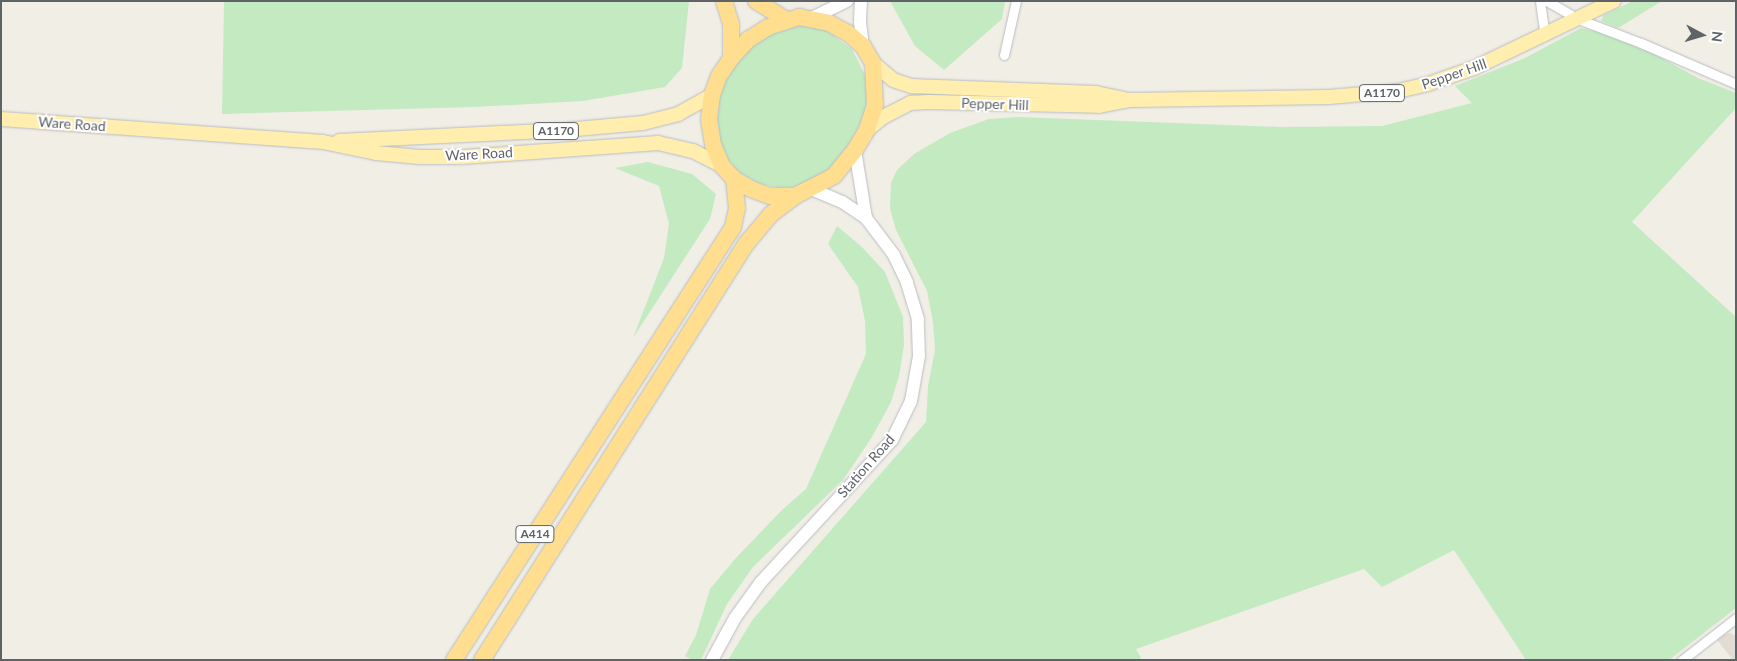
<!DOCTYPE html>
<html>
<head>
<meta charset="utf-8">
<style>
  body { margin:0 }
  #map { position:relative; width:1737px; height:661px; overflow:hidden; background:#f1eee6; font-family:Lato,sans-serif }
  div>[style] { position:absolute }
  .education>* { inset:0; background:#e1ddd5 }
  .green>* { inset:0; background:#c3eac1 }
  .roads { filter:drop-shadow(0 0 1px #b9bcc1) drop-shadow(0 0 1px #b9bcc1) }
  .street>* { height:9px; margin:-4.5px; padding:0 4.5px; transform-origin:4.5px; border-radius:4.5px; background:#fff }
  .secondary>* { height:12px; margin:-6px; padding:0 6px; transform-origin:6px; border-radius:6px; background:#fff }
  .primary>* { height:14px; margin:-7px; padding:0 7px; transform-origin:7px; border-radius:7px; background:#ffeead }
  .highway>* { height:16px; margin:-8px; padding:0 8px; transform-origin:8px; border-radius:8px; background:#ffde8f }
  span { translate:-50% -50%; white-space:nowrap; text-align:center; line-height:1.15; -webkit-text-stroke:4px #fff; paint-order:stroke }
  .shield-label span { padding:1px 4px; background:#fff; border:1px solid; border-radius:4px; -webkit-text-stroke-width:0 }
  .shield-label { font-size:12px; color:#5e6368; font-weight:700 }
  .street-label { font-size:14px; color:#5e6368 }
  .frame { position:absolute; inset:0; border:2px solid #5e6368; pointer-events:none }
  .north { position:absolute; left:1677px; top:10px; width:50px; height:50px; -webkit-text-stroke:4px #fff; paint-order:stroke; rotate:96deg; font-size:14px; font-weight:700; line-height:20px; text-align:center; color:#5e6368 }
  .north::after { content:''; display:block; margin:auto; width:18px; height:22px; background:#5e6368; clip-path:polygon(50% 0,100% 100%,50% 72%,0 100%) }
</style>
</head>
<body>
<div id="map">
  <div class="education">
    <div style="clip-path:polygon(1731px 633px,1733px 635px,1736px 634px,1736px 660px,1733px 660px,1717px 640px,1725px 634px)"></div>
  </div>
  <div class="green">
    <div style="clip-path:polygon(224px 1px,689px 1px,682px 68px,665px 87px,583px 101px,475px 107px,222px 114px)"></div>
    <div style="clip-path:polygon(890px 1px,1005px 1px,1002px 19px,944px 70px,915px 46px)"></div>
    <div style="clip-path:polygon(1633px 1px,1662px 1px,1618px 28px,1601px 21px,1604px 15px)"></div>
    <div style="clip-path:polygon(792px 25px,803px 25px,826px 30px,852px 49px,866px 77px,867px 108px,852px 141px,829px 171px,801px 186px,779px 188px,758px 183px,739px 172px,724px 155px,716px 135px,719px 90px,731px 68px,760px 37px)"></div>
    <div style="clip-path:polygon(1581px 28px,1611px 35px,1643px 48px,1698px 78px,1736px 93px,1736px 108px,1632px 222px,1736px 317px,1736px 608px,1669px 660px,1526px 660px,1454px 550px,1382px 587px,1364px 569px,1136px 649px,1142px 660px,728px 660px,753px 619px,926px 422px,928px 386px,935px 350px,933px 322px,927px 291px,896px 230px,890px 209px,891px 183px,897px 170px,914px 154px,950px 133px,989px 119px,1019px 117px,1280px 127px,1382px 126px,1472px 103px,1455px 86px,1525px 58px)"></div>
    <div style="clip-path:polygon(648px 162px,692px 174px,716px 194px,710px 219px,633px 338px,664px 258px,669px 224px,659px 186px,615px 168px)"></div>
    <div style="clip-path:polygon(837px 226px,862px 247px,885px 272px,903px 317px,904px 345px,899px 376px,891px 402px,872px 437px,843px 480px,753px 567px,727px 604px,701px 660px,692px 660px,685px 656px,696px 635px,710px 589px,735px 559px,782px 510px,806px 489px,866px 354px,865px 321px,858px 287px,828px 244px)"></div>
  </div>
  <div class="roads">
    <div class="street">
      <div style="left:1540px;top:1px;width:35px;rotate:82deg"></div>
      <div style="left:1547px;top:1px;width:36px;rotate:30deg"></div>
      <div style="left:1578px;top:19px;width:67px;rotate:20.9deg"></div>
      <div style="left:1641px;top:43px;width:103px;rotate:23.3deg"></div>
      <div style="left:1004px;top:55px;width:55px;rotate:-77.5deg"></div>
      <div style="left:1682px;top:660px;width:68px;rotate:-37.9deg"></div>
    </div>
    <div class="secondary">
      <div style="left:861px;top:1px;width:21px;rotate:93deg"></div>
      <div style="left:860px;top:22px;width:24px;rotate:83deg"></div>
      <div style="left:812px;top:18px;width:39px;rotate:-26deg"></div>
      <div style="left:855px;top:150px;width:69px;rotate:80.8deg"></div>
      <div style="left:712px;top:660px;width:48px;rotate:-61.3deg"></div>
      <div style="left:735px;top:618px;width:44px;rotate:-54.2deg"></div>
      <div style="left:761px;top:582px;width:193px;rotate:-47.3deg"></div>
      <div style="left:892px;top:440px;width:43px;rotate:-64deg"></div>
      <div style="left:911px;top:401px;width:46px;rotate:-79.9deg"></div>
      <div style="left:919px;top:356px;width:37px;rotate:-92deg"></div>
      <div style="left:918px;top:319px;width:39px;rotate:-107deg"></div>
      <div style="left:907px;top:282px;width:30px;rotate:-116deg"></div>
      <div style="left:894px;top:255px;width:46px;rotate:-127.1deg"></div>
      <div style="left:866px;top:218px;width:29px;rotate:-146deg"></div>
      <div style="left:842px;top:202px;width:33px;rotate:-157deg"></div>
    </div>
    <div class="primary">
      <div style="left:873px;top:63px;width:26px;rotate:40deg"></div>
      <div style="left:893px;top:80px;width:19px;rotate:18deg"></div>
      <div style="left:911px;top:86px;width:185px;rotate:2.2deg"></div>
      <div style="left:1096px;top:93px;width:29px;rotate:12deg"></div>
      <div style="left:1px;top:119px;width:323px;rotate:4.1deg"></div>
      <div style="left:323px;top:142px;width:54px;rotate:11.7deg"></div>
      <div style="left:376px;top:153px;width:44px;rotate:5.2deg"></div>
      <div style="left:420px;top:157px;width:43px"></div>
      <div style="left:463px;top:157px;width:196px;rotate:-4.1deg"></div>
      <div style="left:658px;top:143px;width:36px;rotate:13deg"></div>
      <div style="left:693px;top:151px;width:33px;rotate:27deg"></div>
      <div style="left:867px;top:130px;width:21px;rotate:-39deg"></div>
      <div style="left:883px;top:117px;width:30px;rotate:-27deg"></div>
      <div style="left:910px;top:103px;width:19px;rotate:-3deg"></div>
      <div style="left:929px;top:102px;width:170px;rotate:1.3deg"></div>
      <div style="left:1099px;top:106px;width:33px;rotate:-11deg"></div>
      <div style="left:1131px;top:100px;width:198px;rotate:-0.9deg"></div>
      <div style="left:1329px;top:97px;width:69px;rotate:-5deg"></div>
      <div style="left:1398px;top:91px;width:31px;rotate:-13deg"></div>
      <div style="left:1428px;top:84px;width:49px;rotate:-19.2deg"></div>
      <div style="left:1474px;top:68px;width:155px;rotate:-25.6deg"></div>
      <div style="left:339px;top:141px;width:226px;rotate:-2.8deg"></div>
      <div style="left:565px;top:130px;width:78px;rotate:-5.1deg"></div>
      <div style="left:643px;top:123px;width:36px;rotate:-14deg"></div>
      <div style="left:678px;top:114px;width:39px;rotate:-29deg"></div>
    </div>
    <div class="highway">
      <div style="left:724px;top:1px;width:24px;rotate:73deg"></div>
      <div style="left:731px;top:24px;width:34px;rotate:90deg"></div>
      <div style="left:756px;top:1px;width:36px;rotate:32deg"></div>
      <div style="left:799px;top:17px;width:31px;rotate:11deg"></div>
      <div style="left:829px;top:23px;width:21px;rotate:28deg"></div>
      <div style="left:848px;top:33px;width:20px;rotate:41deg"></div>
      <div style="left:863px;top:46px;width:20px;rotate:60deg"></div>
      <div style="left:873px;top:63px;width:42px;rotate:87.3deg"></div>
      <div style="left:875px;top:105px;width:26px;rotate:108deg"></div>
      <div style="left:867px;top:130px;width:23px;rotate:121deg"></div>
      <div style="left:855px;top:150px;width:33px;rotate:129deg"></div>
      <div style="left:834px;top:176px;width:44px;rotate:152.9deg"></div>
      <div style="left:795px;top:196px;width:25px;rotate:180deg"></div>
      <div style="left:770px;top:196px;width:20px;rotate:-160deg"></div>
      <div style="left:751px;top:189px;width:20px;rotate:-150deg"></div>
      <div style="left:734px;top:179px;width:18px;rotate:-133deg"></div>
      <div style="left:722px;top:166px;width:23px;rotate:-113deg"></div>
      <div style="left:713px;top:145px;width:26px;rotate:-99deg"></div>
      <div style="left:709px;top:119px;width:24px;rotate:-83deg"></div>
      <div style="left:712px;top:95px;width:20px;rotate:-70deg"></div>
      <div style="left:719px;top:76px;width:22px;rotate:-56deg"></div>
      <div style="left:731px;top:58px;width:26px;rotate:-47deg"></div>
      <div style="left:749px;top:39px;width:22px;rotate:-32deg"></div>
      <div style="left:768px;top:27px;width:33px;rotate:-18deg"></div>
      <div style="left:454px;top:660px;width:515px;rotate:-57.2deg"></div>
      <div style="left:733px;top:227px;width:19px;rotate:-78deg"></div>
      <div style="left:737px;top:208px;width:29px;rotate:-96deg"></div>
      <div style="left:482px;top:660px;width:493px;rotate:-57.6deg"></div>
      <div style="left:746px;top:244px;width:38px;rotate:-50deg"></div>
      <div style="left:770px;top:215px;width:31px;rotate:-37deg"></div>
    </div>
  </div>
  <div class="shield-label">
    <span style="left:1382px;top:93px">A1170</span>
    <span style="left:556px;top:131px">A1170</span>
    <span style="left:535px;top:534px">A414</span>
  </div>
  <div class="street-label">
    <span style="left:1454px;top:74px;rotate:-19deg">Pepper Hill</span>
    <span style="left:995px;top:104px;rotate:2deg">Pepper Hill</span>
    <span style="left:72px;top:124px;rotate:4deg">Ware Road</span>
    <span style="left:479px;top:154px;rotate:-3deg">Ware Road</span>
    <span style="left:866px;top:466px;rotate:-49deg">Station Road</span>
  </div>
  <div class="frame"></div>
  <div class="north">N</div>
</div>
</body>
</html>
